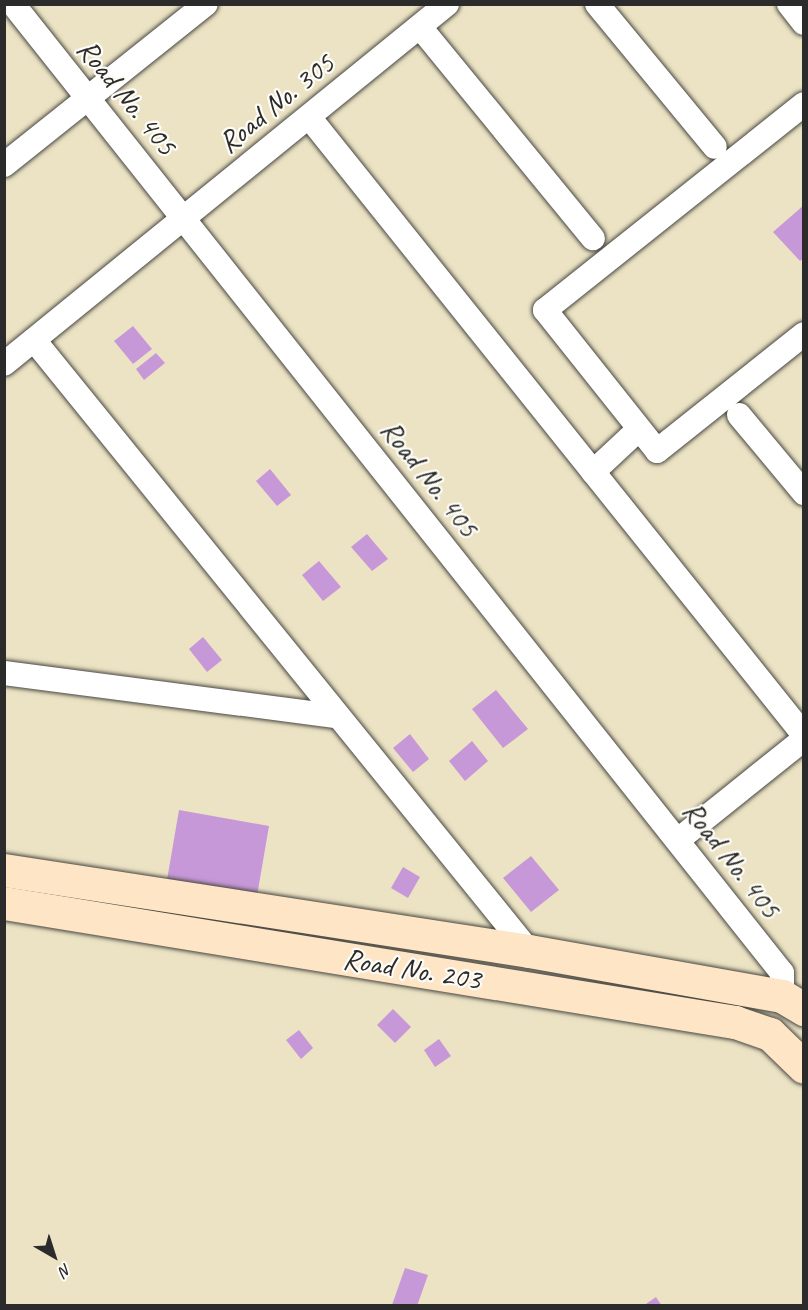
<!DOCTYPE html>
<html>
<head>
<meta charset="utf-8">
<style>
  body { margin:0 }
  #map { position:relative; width:808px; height:1310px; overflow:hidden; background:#ece3c4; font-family:Caveat,sans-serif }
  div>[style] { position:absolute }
  .building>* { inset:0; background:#c798d8 }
  .roads { filter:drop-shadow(0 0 2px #484742) drop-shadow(0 0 2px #484742) }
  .street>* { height:24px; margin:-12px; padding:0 12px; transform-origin:12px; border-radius:12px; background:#fff }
  .secondary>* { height:33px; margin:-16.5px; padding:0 16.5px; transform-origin:16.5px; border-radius:16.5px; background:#fde5c5 }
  span { translate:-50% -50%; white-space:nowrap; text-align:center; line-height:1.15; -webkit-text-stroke:4.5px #fdfcf7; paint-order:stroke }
  .street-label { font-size:30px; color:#2b2b2b }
  .frame { position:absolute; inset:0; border:6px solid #2b2b2b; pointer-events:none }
  .north { position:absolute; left:24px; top:1226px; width:60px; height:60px; -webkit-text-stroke:4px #fdfcf7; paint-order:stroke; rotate:141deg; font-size:16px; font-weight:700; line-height:24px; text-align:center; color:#2b2b2b }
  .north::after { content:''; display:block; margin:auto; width:21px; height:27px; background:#2b2b2b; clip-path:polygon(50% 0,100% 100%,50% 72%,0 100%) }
</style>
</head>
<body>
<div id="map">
  <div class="building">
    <div style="clip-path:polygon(804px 205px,804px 258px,800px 261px,773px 232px)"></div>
    <div style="clip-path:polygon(133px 326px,152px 349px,133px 364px,114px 341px)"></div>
    <div style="clip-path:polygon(156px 353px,165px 363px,144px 380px,136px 369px)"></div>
    <div style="clip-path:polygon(270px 469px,291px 495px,277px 506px,256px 481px)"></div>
    <div style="clip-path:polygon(367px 534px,388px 559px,372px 571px,351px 547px)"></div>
    <div style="clip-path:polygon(319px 561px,341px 587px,323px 601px,302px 575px)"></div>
    <div style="clip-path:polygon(203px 637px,222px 660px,207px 672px,189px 649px)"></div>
    <div style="clip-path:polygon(496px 690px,528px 729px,503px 748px,472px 709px)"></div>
    <div style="clip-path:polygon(410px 734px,429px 759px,413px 772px,393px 748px)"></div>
    <div style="clip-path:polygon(472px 741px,488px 761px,465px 781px,449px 761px)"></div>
    <div style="clip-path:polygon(179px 810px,269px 826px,257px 896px,167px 880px)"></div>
    <div style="clip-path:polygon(531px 856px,559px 890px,531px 912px,503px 878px)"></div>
    <div style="clip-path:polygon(403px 867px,420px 877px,408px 898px,391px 888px)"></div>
    <div style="clip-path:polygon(393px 1009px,411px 1027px,395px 1043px,377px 1025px)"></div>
    <div style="clip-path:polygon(299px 1030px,313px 1048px,301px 1059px,286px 1040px)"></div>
    <div style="clip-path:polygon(439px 1039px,451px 1056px,435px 1067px,424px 1050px)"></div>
    <div style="clip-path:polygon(405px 1268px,428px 1275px,417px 1306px,392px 1305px)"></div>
    <div style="clip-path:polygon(656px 1297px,662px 1306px,643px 1306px)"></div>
  </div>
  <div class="roads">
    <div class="street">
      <div style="left:13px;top:4px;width:1237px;rotate:51.56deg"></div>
      <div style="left:782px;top:973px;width:23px;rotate:90deg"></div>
      <div style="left:597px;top:4px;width:185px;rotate:50.5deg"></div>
      <div style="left:789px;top:4px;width:24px;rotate:52deg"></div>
      <div style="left:420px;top:27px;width:273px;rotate:50.7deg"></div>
      <div style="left:804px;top:104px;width:331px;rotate:141.5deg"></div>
      <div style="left:545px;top:310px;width:180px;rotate:51.5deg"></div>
      <div style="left:657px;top:451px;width:188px;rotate:-38.5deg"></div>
      <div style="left:309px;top:117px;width:792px;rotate:51.31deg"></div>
      <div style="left:4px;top:165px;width:258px;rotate:-38.6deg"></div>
      <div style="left:34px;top:340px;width:786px;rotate:50.99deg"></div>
      <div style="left:4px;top:364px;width:571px;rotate:-39.1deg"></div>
      <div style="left:739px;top:415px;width:102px;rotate:50.2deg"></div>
      <div style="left:593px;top:472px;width:63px;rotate:-43.1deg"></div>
      <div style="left:4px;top:673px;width:336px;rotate:7.4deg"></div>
      <div style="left:678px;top:840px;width:161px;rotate:-38.7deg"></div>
    </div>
    <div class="secondary">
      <div style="left:4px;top:870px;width:531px;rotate:8.77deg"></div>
      <div style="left:529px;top:951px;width:257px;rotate:10.1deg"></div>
      <div style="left:782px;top:996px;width:26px;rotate:31deg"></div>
      <div style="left:4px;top:903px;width:741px;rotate:9.25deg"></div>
      <div style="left:735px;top:1022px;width:37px;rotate:19deg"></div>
      <div style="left:770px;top:1034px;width:47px;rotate:44.1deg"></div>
    </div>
  </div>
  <div class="street-label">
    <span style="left:127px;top:97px;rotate:51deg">Road No. 405</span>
    <span style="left:276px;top:103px;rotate:-39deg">Road No. 305</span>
    <span style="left:430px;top:478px;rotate:52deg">Road No. 405</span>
    <span style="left:732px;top:859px;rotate:52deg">Road No. 405</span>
    <span style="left:412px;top:969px;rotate:9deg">Road No. 203</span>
  </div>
  <div class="frame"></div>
  <div class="north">N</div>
</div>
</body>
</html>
